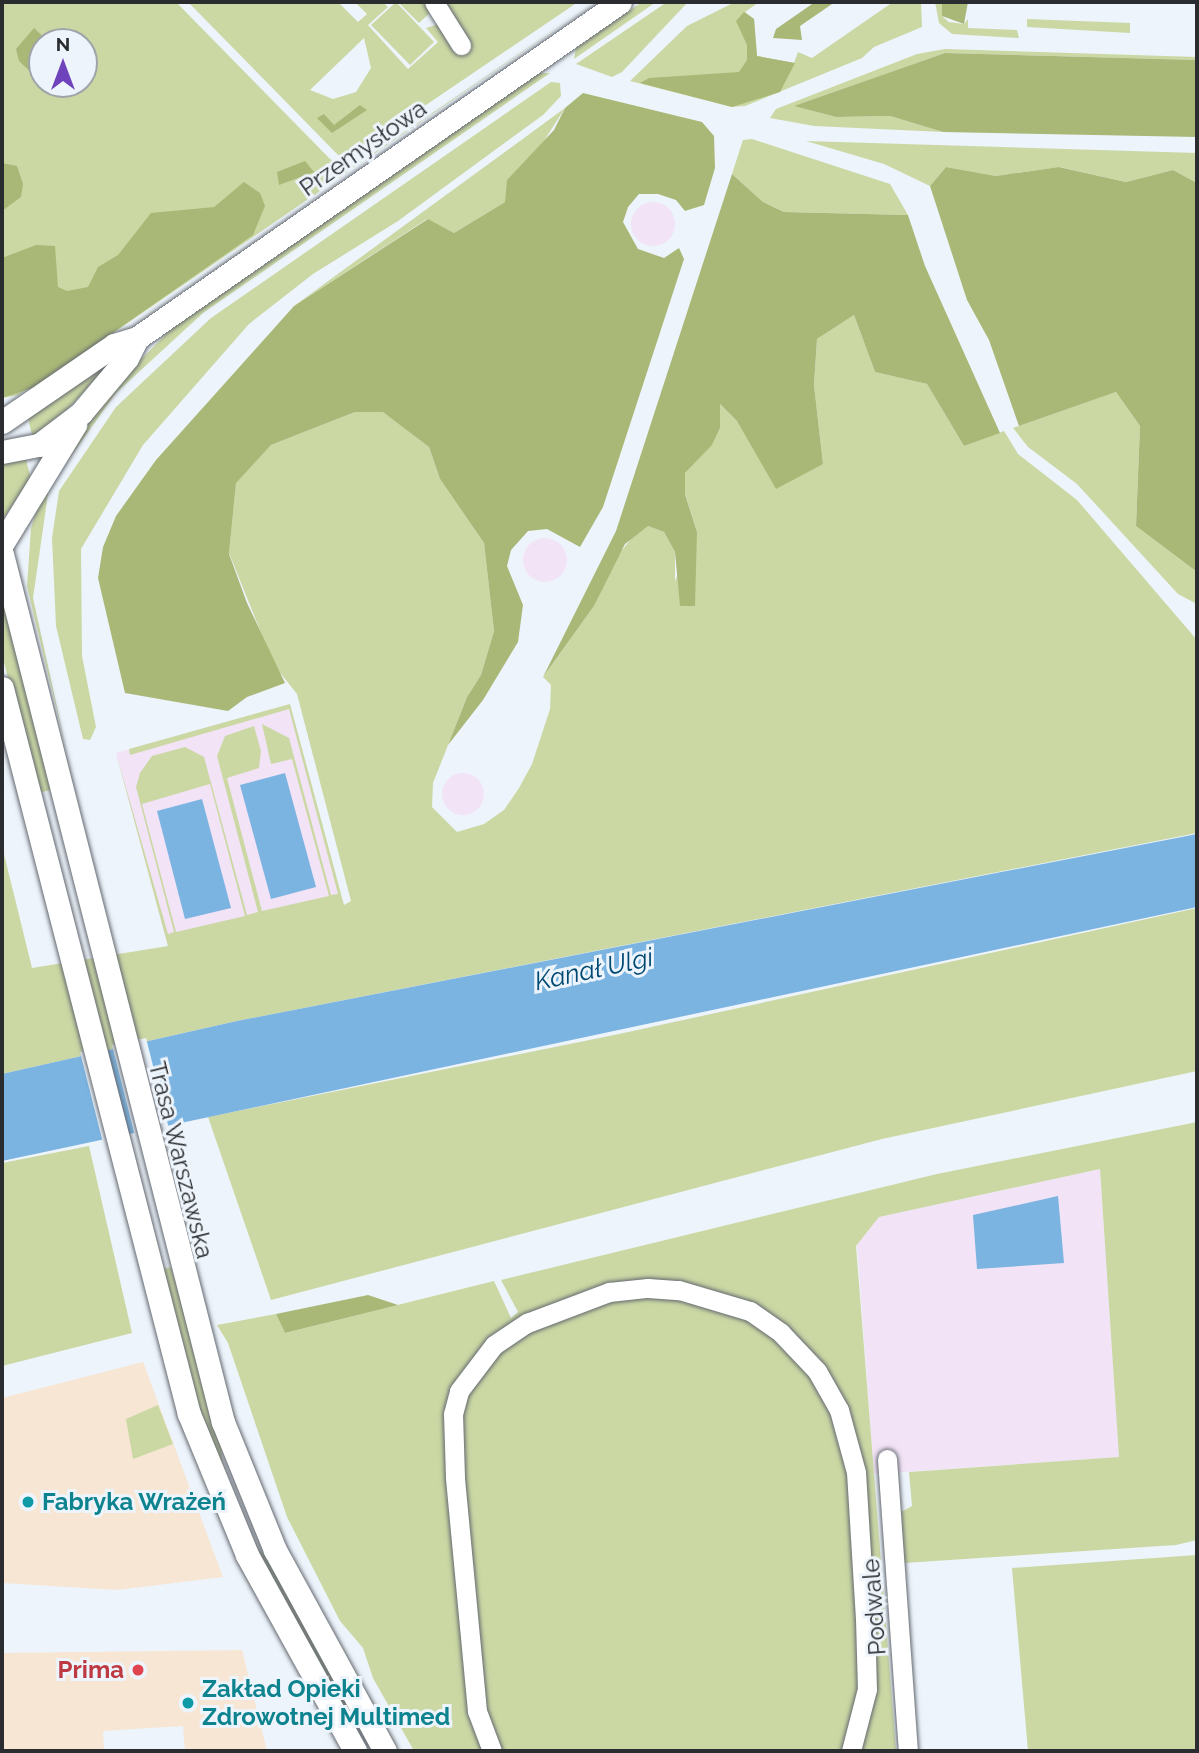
<!DOCTYPE html>
<html>
<head>
<meta charset="utf-8">
<style>
  body { margin:0 }
  #map { position:relative; width:1199px; height:1753px; overflow:hidden; background:#edf4fb; font-family:Raleway,sans-serif }
  div>[style] { position:absolute }
  .commercial>* { inset:0; background:#f7e6d4 }
  .industrial>* { inset:0; background:#f2e3f6 }
  .round { border-radius:50% }
  .green>* { inset:0; background:#cbd8a4 }
  .forest>* { inset:0; background:#a9b877 }
  .water>* { inset:0; background:#7bb3e1 }
  .pier>* { inset:0; background:#edf4fb }
  .roads { filter:drop-shadow(0 0 2px #646970) drop-shadow(0 0 2px #646970) }
  .minor>* { height:19px; margin:-9.5px; padding:0 9.5px; transform-origin:9.5px; border-radius:9.5px; background:#fff }
  .major>* { height:23px; margin:-11.5px; padding:0 11.5px; transform-origin:11.5px; border-radius:11.5px; background:#fff }
  .dots>* { width:19px; height:19px; translate:-50% -50%; box-sizing:border-box; border:4px solid #edf4fb; border-radius:50% }
  span { translate:-50% -50%; white-space:nowrap; text-align:center; line-height:1.15; -webkit-text-stroke:6px #edf4fb; paint-order:stroke }
  .street-label { font-size:24px; color:#2a2c2f }
  .culture-label { font-size:24px; color:#0d838f; font-weight:700 }
  .left { translate:0 -50%; text-align:left }
  .health-label { font-size:24px; color:#be3a42; font-weight:700 }
  .right { translate:-100% -50%; text-align:right }
  .water-label { font-size:26px; color:#004973; font-style:italic }
  .frame { position:absolute; inset:0; border:4px solid #2a2c2f; pointer-events:none }
  .north { position:absolute; left:28px; top:28px; width:70px; height:70px; box-sizing:border-box; background:#edf4fb; border:2px solid #9fa4a9; border-radius:50%; rotate:0deg; font-size:19px; font-weight:700; line-height:28px; text-align:center; color:#2a2c2f }
  .north::after { content:''; display:block; margin:auto; width:24px; height:32px; background:#6e43bb; clip-path:polygon(50% 0,100% 100%,50% 72%,0 100%) }
</style>
</head>
<body>
<div id="map">
  <div class="commercial">
    <div style="clip-path:polygon(143px 1362px,223px 1577px,117px 1590px,2px 1583px,2px 1398px)"></div>
    <div style="clip-path:polygon(242px 1650px,267px 1751px,185px 1751px,183px 1726px,103px 1731px,104px 1751px,2px 1751px,2px 1653px)"></div>
  </div>
  <div class="industrial">
    <div class="round" style="left:631px;top:202px;width:44px;height:44px"></div>
    <div class="round" style="left:523px;top:538px;width:44px;height:44px"></div>
    <div style="clip-path:polygon(290px 704px,344px 906px,168px 947px,116px 753px)"></div>
    <div class="round" style="left:442px;top:773px;width:42px;height:42px"></div>
    <div style="clip-path:polygon(1100px 1169px,1119px 1457px,874px 1474px,857px 1245px,879px 1217px)"></div>
  </div>
  <div class="green">
    <div style="clip-path:polygon(evenodd,2px 2px,176px 2px,330px 159px,347px 167px,356px 165px,595px 2px,87px 351px,18px 395px,2px 398px,2px 2px,42px 42px,84px 42px,84px 84px,42px 84px,42px 42px)"></div>
    <div style="clip-path:polygon(evenodd,188px 2px,338px 2px,358px 22px,367px 14px,355px 2px,383px 2px,388px 7px,368px 25px,408px 69px,438px 42px,426px 28px,439px 24px,438px 2px,578px 2px,348px 158px,338px 155px,188px 2px,364px 38px,371px 68px,356px 92px,333px 99px,310px 90px,364px 38px)"></div>
    <div style="clip-path:polygon(396px 2px,434px 42px,410px 65px,371px 25px)"></div>
    <div style="clip-path:polygon(398px 2px,429px 2px,431px 12px,419px 23px)"></div>
    <div style="clip-path:polygon(642px 2px,656px 2px,574px 59px,576px 48px)"></div>
    <div style="clip-path:polygon(667px 2px,688px 2px,622px 72px,612px 77px,576px 64px)"></div>
    <div style="clip-path:polygon(735px 2px,759px 2px,745px 12px,754px 19px,757px 56px,794px 63px,798px 52px,812px 58px,893px 2px,921px 2px,922px 27px,874px 47px,862px 58px,745px 106px,732px 107px,630px 81px,687px 26px)"></div>
    <div style="clip-path:polygon(935px 2px,942px 2px,942px 16px,949px 22px,964px 24px,968px 19px,968px 28px,1017px 30px,1019px 38px,952px 34px,939px 23px)"></div>
    <div style="clip-path:polygon(1027px 19px,1130px 23px,1130px 33px,1027px 27px)"></div>
    <div style="clip-path:polygon(945px 49px,1197px 57px,1197px 60px,945px 53px,795px 106px,836px 117px,890px 116px,943px 132px,814px 126px,770px 118px,776px 109px,917px 54px)"></div>
    <div style="clip-path:polygon(539px 73px,550px 73px,203px 313px,116px 393px,56px 477px,49px 477px,112px 389px,171px 329px)"></div>
    <div style="clip-path:polygon(551px 82px,560px 83px,561px 96px,543px 115px,398px 221px,313px 274px,249px 324px,143px 445px,81px 549px,82px 656px,96px 727px,90px 740px,83px 739px,56px 626px,52px 538px,59px 491px,116px 407px,211px 318px)"></div>
    <div style="clip-path:polygon(565px 108px,505px 202px,454px 233px,427px 219px,294px 306px)"></div>
    <div style="clip-path:polygon(752px 139px,890px 184px,908px 215px,784px 212px,763px 202px,732px 174px,743px 140px)"></div>
    <div style="clip-path:polygon(806px 141px,1197px 153px,1197px 183px,1173px 170px,1126px 182px,1060px 167px,996px 176px,946px 167px,930px 186px,884px 164px)"></div>
    <div style="clip-path:polygon(evenodd,854px 315px,875px 372px,927px 384px,964px 446px,1004px 431px,1018px 454px,1077px 500px,1197px 640px,1197px 833px,237px 1021px,2px 1074px,2px 846px,32px 968px,168px 946px,116px 753px,168px 934px,174px 932px,136px 787px,140px 773px,152px 756px,185px 747px,204px 757px,247px 915px,258px 912px,217px 756px,225px 736px,254px 726px,261px 751px,259px 768px,227px 778px,262px 911px,329px 896px,292px 759px,271px 764px,262px 724px,289px 738px,331px 895px,338px 894px,289px 709px,130px 755px,129px 749px,290px 704px,344px 905px,351px 901px,297px 694px,274px 665px,229px 553px,236px 482px,271px 445px,355px 412px,384px 412px,429px 447px,440px 479px,484px 543px,494px 631px,481px 675px,467px 697px,433px 783px,432px 807px,457px 832px,484px 824px,504px 810px,519px 788px,532px 764px,550px 709px,551px 685px,543px 677px,594px 606px,614px 561px,636px 532px,648px 526px,664px 532px,675px 552px,675px 581px,697px 532px,685px 493px,685px 473px,712px 444px,720px 428px,720px 404px,737px 421px,823px 464px,814px 385px,817px 339px,854px 315px,210px 784px,245px 916px,176px 932px,142px 804px,210px 784px)"></div>
    <div style="clip-path:polygon(120px 353px,64px 413px,33px 439px,27px 414px)"></div>
    <div style="clip-path:polygon(1116px 392px,1140px 426px,1136px 526px,1197px 572px,1197px 604px,1178px 594px,1077px 484px,1028px 447px,1013px 428px)"></div>
    <div style="clip-path:polygon(25px 456px,31px 479px,2px 520px,2px 458px)"></div>
    <div style="clip-path:polygon(44px 488px,48px 494px,33px 598px,66px 748px,27px 586px,31px 528px)"></div>
    <div style="clip-path:polygon(2px 592px,51px 790px,37px 793px,2px 654px)"></div>
    <div style="clip-path:polygon(1197px 908px,1197px 1071px,882px 1139px,271px 1300px,208px 1117px,619px 1034px)"></div>
    <div style="clip-path:polygon(1197px 1122px,1197px 1540px,1176px 1545px,904px 1563px,901px 1512px,912px 1506px,909px 1472px,1119px 1457px,1100px 1169px,879px 1217px,856px 1246px,896px 1751px,414px 1751px,373px 1678px,363px 1648px,340px 1621px,287px 1517px,228px 1343px,217px 1325px,276px 1314px,285px 1333px,494px 1281px,511px 1318px,518px 1312px,501px 1280px,937px 1174px)"></div>
    <div style="clip-path:polygon(89px 1146px,132px 1333px,2px 1366px,2px 1163px)"></div>
    <div style="clip-path:polygon(171px 1267px,221px 1444px,223px 1467px,208px 1440px,159px 1270px)"></div>
    <div style="clip-path:polygon(158px 1405px,173px 1444px,133px 1459px,126px 1419px)"></div>
    <div style="clip-path:polygon(257px 1548px,269px 1559px,359px 1724px,352px 1728px)"></div>
    <div style="clip-path:polygon(1197px 1555px,1197px 1751px,1028px 1751px,1012px 1568px)"></div>
  </div>
  <div class="forest">
    <div style="clip-path:polygon(815px 2px,835px 2px,800px 26px,802px 40px,773px 38px,776px 29px)"></div>
    <div style="clip-path:polygon(942px 2px,968px 2px,964px 24px,942px 16px)"></div>
    <div style="clip-path:polygon(744px 12px,754px 19px,757px 56px,795px 63px,780px 92px,732px 107px,640px 83px,649px 78px,739px 72px,747px 60px,747px 45px,736px 21px)"></div>
    <div style="clip-path:polygon(34px 28px,49px 42px,42px 42px,42px 83px,19px 61px,16px 49px)"></div>
    <div style="clip-path:polygon(945px 53px,1197px 60px,1197px 137px,943px 132px,890px 116px,836px 117px,794px 106px)"></div>
    <div style="clip-path:polygon(583px 93px,702px 122px,714px 136px,715px 168px,704px 205px,685px 211px,676px 200px,658px 194px,639px 194px,628px 207px,623px 222px,638px 249px,664px 258px,679px 248px,684px 259px,603px 507px,580px 547px,547px 529px,528px 531px,511px 550px,507px 566px,523px 605px,518px 642px,483px 700px,448px 745px,467px 697px,481px 675px,494px 631px,484px 543px,440px 479px,429px 447px,383px 412px,355px 412px,271px 445px,236px 483px,229px 554px,247px 603px,285px 683px,247px 697px,228px 711px,125px 693px,98px 578px,103px 547px,116px 516px,156px 460px,294px 306px,428px 219px,454px 233px,505px 202px,507px 180px,554px 130px,565px 108px)"></div>
    <div style="clip-path:polygon(360px 105px,367px 110px,332px 133px,317px 118px,324px 114px,334px 125px)"></div>
    <div style="clip-path:polygon(305px 161px,314px 172px,279px 185px,277px 172px)"></div>
    <div style="clip-path:polygon(2px 163px,17px 166px,23px 184px,21px 197px,2px 211px)"></div>
    <div style="clip-path:polygon(946px 167px,996px 176px,1059px 167px,1126px 182px,1173px 170px,1197px 183px,1197px 572px,1136px 526px,1140px 426px,1116px 392px,1019px 426px,989px 340px,967px 300px,930px 186px)"></div>
    <div style="clip-path:polygon(732px 174px,763px 202px,784px 212px,908px 215px,925px 266px,1000px 433px,964px 446px,927px 384px,875px 372px,854px 315px,817px 339px,814px 385px,823px 464px,776px 489px,737px 421px,720px 404px,720px 428px,712px 445px,685px 473px,685px 494px,697px 532px,695px 606px,680px 606px,675px 552px,664px 532px,648px 526px,625px 544px,594px 606px,543px 677px,616px 531px)"></div>
    <div style="clip-path:polygon(244px 182px,260px 193px,265px 206px,253px 235px,35px 387px,2px 398px,2px 258px,36px 245px,55px 246px,58px 287px,67px 291px,88px 287px,98px 267px,118px 255px,151px 213px,214px 207px)"></div>
    <div style="clip-path:polygon(368px 1295px,398px 1305px,285px 1333px,276px 1314px)"></div>
  </div>
  <div class="water">
    <div style="clip-path:polygon(285px 773px,316px 887px,271px 899px,240px 785px)"></div>
    <div style="clip-path:polygon(202px 799px,231px 908px,185px 919px,157px 811px)"></div>
    <div style="clip-path:polygon(1197px 834px,1197px 907px,2px 1161px,2px 1074px,237px 1021px)"></div>
    <div style="clip-path:polygon(1058px 1196px,1064px 1263px,977px 1269px,973px 1215px)"></div>
  </div>
  <div class="pier">
    <div style="clip-path:polygon(146px 1038px,169px 1129px,135px 1136px,112px 1045px)"></div>
    <div style="clip-path:polygon(103px 1047px,126px 1138px,103px 1143px,80px 1052px)"></div>
  </div>
  <div class="roads">
    <div class="minor">
      <div style="left:434px;top:2px;width:51px;rotate:57.9deg"></div>
      <div style="left:887px;top:1459px;width:293px;rotate:85.9deg"></div>
      <div style="left:492px;top:1751px;width:43px;rotate:-110.6deg"></div>
      <div style="left:477px;top:1711px;width:235px;rotate:-95.4deg"></div>
      <div style="left:455px;top:1477px;width:63px;rotate:-91.8deg"></div>
      <div style="left:453px;top:1414px;width:24px;rotate:-75deg"></div>
      <div style="left:459px;top:1391px;width:58px;rotate:-52.7deg"></div>
      <div style="left:494px;top:1345px;width:40px;rotate:-34deg"></div>
      <div style="left:527px;top:1323px;width:88px;rotate:-20.7deg"></div>
      <div style="left:609px;top:1292px;width:39px;rotate:-6deg"></div>
      <div style="left:648px;top:1288px;width:31px;rotate:4deg"></div>
      <div style="left:679px;top:1290px;width:74px;rotate:16.5deg"></div>
      <div style="left:750px;top:1311px;width:38px;rotate:35deg"></div>
      <div style="left:781px;top:1333px;width:52px;rotate:46.5deg"></div>
      <div style="left:817px;top:1371px;width:45px;rotate:60.6deg"></div>
      <div style="left:839px;top:1410px;width:64px;rotate:74.7deg"></div>
      <div style="left:856px;top:1472px;width:147px;rotate:86.5deg"></div>
      <div style="left:865px;top:1619px;width:70px;rotate:88.4deg"></div>
      <div style="left:867px;top:1689px;width:64px;rotate:104.5deg"></div>
    </div>
    <div class="major">
      <div style="left:2px;top:422px;width:136px;rotate:-34.5deg"></div>
      <div style="left:114px;top:345px;width:24px;rotate:-17deg"></div>
      <div style="left:137px;top:338px;width:588px;rotate:-34.82deg"></div>
      <div style="left:2px;top:452px;width:38px;rotate:-11deg"></div>
      <div style="left:39px;top:445px;width:53px;rotate:-37.3deg"></div>
      <div style="left:81px;top:413px;width:72px;rotate:-50.1deg"></div>
      <div style="left:127px;top:358px;width:22px;rotate:-63deg"></div>
      <div style="left:2px;top:544px;width:140px;rotate:-58.5deg"></div>
      <div style="left:2px;top:554px;width:896px;rotate:75.72deg"></div>
      <div style="left:223px;top:1422px;width:138px;rotate:67.9deg"></div>
      <div style="left:275px;top:1550px;width:229px;rotate:61.3deg"></div>
      <div style="left:2px;top:688px;width:750px;rotate:75.56deg"></div>
      <div style="left:189px;top:1414px;width:152px;rotate:67.6deg"></div>
      <div style="left:247px;top:1555px;width:224px;rotate:61.1deg"></div>
    </div>
  </div>
  <div class="dots">
    <div style="left:28px;top:1502px;background:#0f9aa8"></div>
    <div style="left:138px;top:1670px;background:#e0444e"></div>
    <div style="left:188px;top:1703px;background:#0f9aa8"></div>
  </div>
  <div class="street-label">
    <span style="left:363px;top:148px;rotate:-35deg">Przemysłowa</span>
    <span style="left:181px;top:1160px;rotate:76deg">Trasa Warszawska</span>
    <span style="left:874px;top:1607px;rotate:-94deg">Podwale</span>
  </div>
  <div class="culture-label">
    <span class="left" style="left:42px;top:1502px">Fabryka Wrażeń</span>
    <span class="left" style="left:202px;top:1703px">Zakład Opieki<br>Zdrowotnej Multimed</span>
  </div>
  <div class="health-label">
    <span class="right" style="left:124px;top:1670px">Prima</span>
  </div>
  <div class="water-label">
    <span style="left:594px;top:970px;rotate:-12deg">Kanał Ulgi</span>
  </div>
  <div class="frame"></div>
  <div class="north">N</div>
</div>
</body>
</html>
